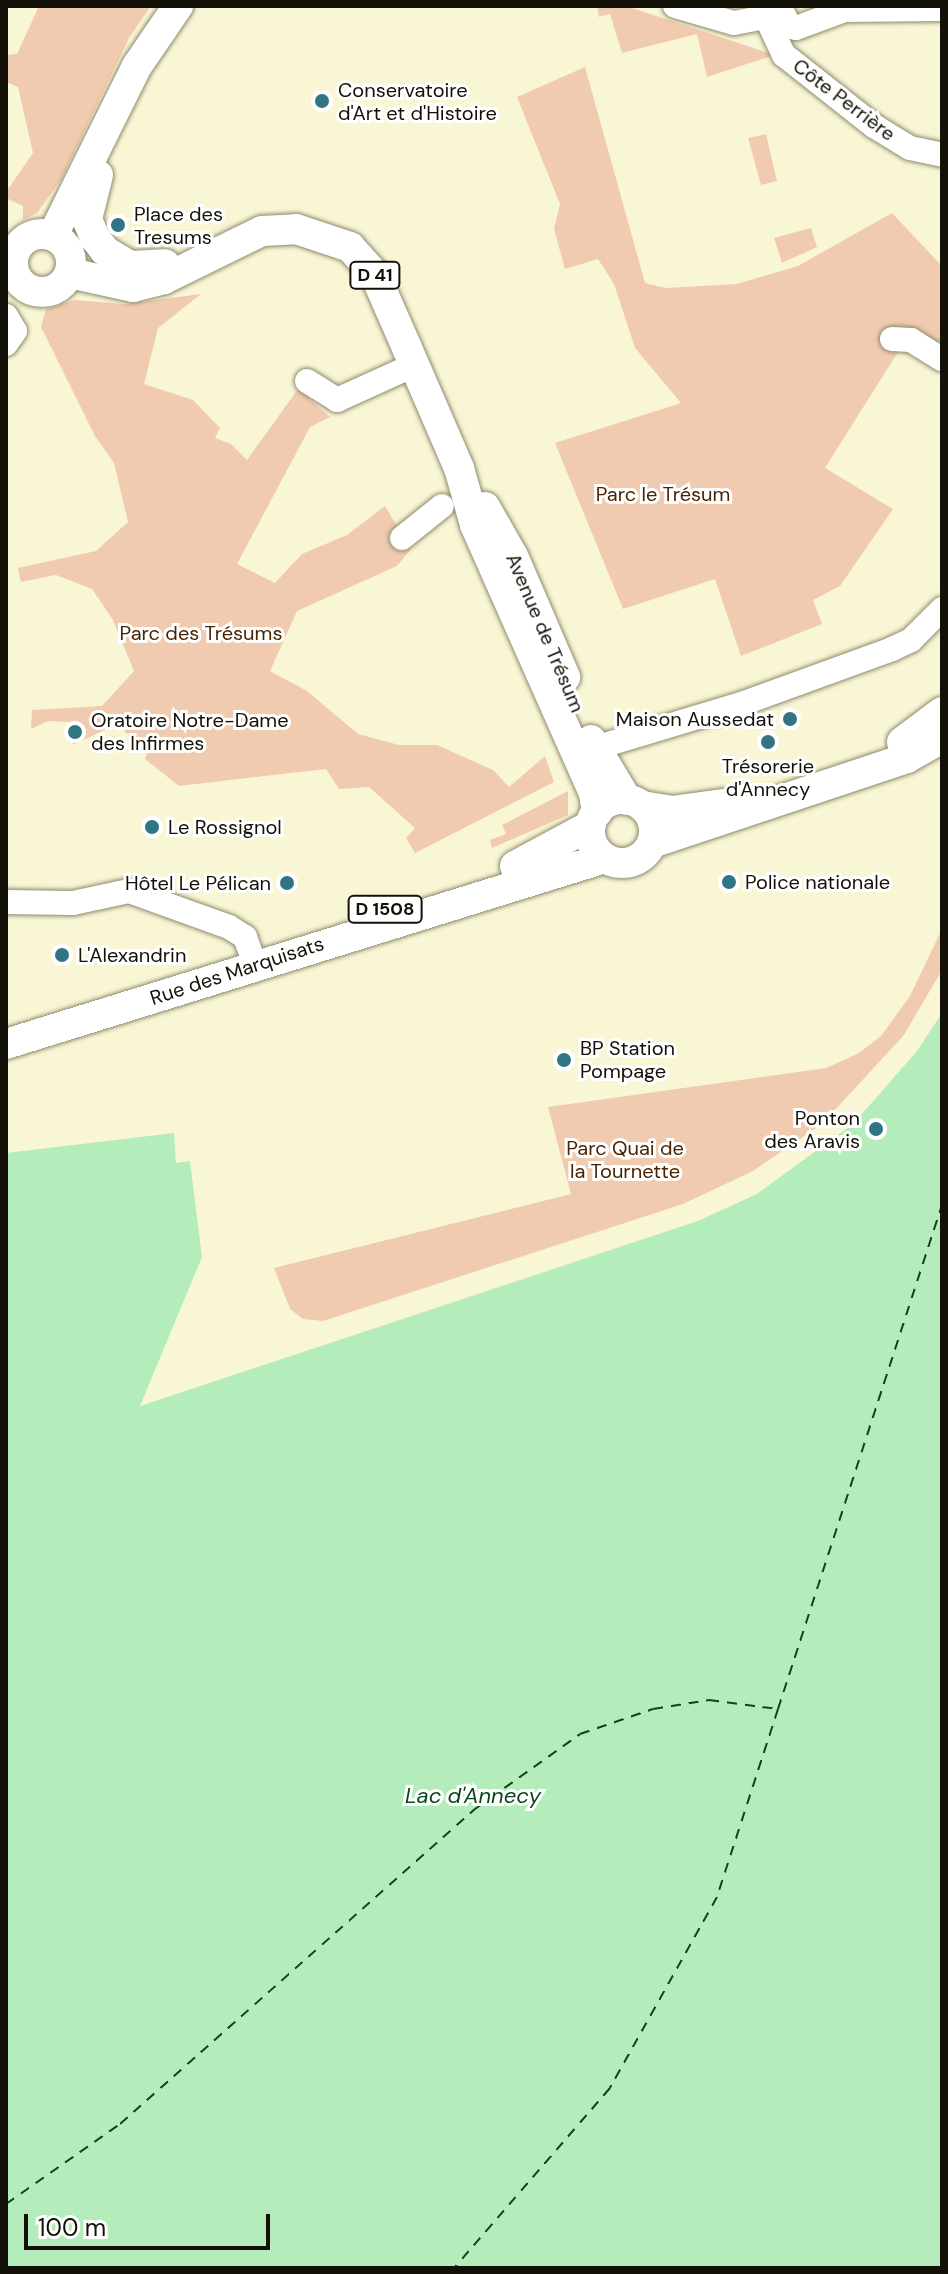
<!DOCTYPE html>
<html>
<head>
<meta charset="utf-8">
<style>
  body { margin:0 }
  #map { position:relative; width:948px; height:2274px; overflow:hidden; background:#f9f6d6; font-family:"DM Sans",sans-serif }
  div>[style] { position:absolute }
  .green>* { inset:0; background:#f1cbb0 }
  .water>* { inset:0; background:#b4ecbb }
  .ferry>* { height:2px; margin-top:-1px; transform-origin:0; background:repeating-linear-gradient(90deg,#09461a 0 10px,transparent 0 18px) }
  .roads { filter:drop-shadow(0 0 2px #8e8b6d) drop-shadow(0 0 2px #8e8b6d) }
  .minor>* { height:24px; margin:-12px; padding:0 12px; transform-origin:12px; border-radius:12px; background:#fff }
  .major>* { height:30px; margin:-15px; padding:0 15px; transform-origin:15px; border-radius:15px; background:#fff }
  .major>.ring { margin:-15px; padding:0; box-sizing:content-box; background:none; border:30px solid #fff; border-radius:50% }
  .dots>* { width:22px; height:22px; translate:-50% -50%; box-sizing:border-box; border:4px solid #fff; border-radius:50% }
  span { translate:-50% -50%; white-space:nowrap; text-align:center; line-height:1.15; -webkit-text-stroke:6px #fff; paint-order:stroke }
  .shield-label span { padding:2px 6px; background:#fff; border:2px solid; border-radius:6px; -webkit-text-stroke-width:0 }
  .shield-label { font-size:18px; color:#131107; font-weight:700 }
  .poi-label { font-size:20px; color:#131107 }
  .left { translate:0 -50%; text-align:left }
  .right { translate:-100% -50%; text-align:right }
  .street-label { font-size:20px; color:#131107 }
  .park-label { font-size:20px; color:#492402 }
  .water-label { font-size:22px; color:#09461a; font-style:italic }
  .frame { position:absolute; inset:0; border:8px solid #131107; pointer-events:none }
  .scale { position:absolute; left:24px; top:2214px; width:246px; height:36px; box-sizing:border-box; border:4px solid #131107; border-top:0; padding-left:10px; font-size:24px; line-height:28px; white-space:nowrap; color:#131107; -webkit-text-stroke:6px #fff; paint-order:stroke }
</style>
</head>
<body>
<div id="map">
  <div class="green">
    <div style="clip-path:polygon(39px 6px,151px 6px,129px 38px,61px 180px,37px 213px,23px 220px,23px 206px,6px 198px,6px 192px,33px 153px,18px 87px,6px 82px,6px 55px,17px 54px)"></div>
    <div style="clip-path:polygon(597px 6px,626px 6px,775px 55px,707px 77px,697px 34px,622px 53px,610px 14px,599px 17px)"></div>
    <div style="clip-path:polygon(585px 67px,645px 283px,666px 288px,737px 284px,798px 266px,892px 213px,942px 266px,942px 338px,934px 348px,910px 333px,825px 468px,893px 509px,840px 586px,813px 600px,822px 624px,741px 656px,715px 579px,623px 609px,555px 443px,681px 403px,635px 348px,614px 284px,598px 259px,565px 269px,554px 229px,560px 204px,517px 97px)"></div>
    <div style="clip-path:polygon(766px 134px,777px 181px,761px 185px,748px 138px)"></div>
    <div style="clip-path:polygon(811px 228px,817px 247px,782px 263px,774px 238px)"></div>
    <div style="clip-path:polygon(201px 294px,158px 328px,144px 384px,193px 400px,220px 428px,215px 438px,231px 444px,247px 460px,298px 389px,330px 417px,310px 427px,237px 564px,275px 583px,302px 554px,347px 535px,385px 506px,411px 549px,397px 566px,297px 611px,270px 671px,307px 691px,358px 734px,399px 745px,437px 745px,493px 770px,509px 787px,545px 756px,554px 782px,415px 853px,406px 838px,415px 828px,369px 787px,339px 789px,326px 769px,179px 786px,145px 759px,147px 753px,117px 724px,73px 745px,70px 722px,48px 721px,31px 729px,32px 710px,102px 706px,134px 671px,113px 620px,92px 589px,56px 575px,21px 582px,19px 574px,18px 568px,96px 551px,128px 522px,114px 463px,95px 436px,41px 327px,46px 309px,75px 300px,125px 304px)"></div>
    <div style="clip-path:polygon(568px 791px,568px 815px,492px 848px,490px 840px,506px 834px,502px 825px)"></div>
    <div style="clip-path:polygon(942px 929px,942px 970px,904px 1035px,822px 1124px,753px 1171px,683px 1204px,323px 1321px,303px 1319px,290px 1309px,274px 1268px,571px 1194px,548px 1107px,826px 1068px,859px 1053px,881px 1036px,910px 996px)"></div>
  </div>
  <div class="water">
    <div style="clip-path:polygon(942px 1013px,942px 2268px,6px 2268px,6px 1153px,174px 1133px,176px 1163px,190px 1161px,202px 1257px,140px 1406px,698px 1221px,757px 1194px,854px 1123px,917px 1051px)"></div>
  </div>
  <div class="ferry">
    <div style="left:778px;top:1709px;width:530px;rotate:-71.98deg"></div>
    <div style="left:6px;top:2204px;width:139px;rotate:-35.1deg"></div>
    <div style="left:120px;top:2124px;width:475px;rotate:-41.6deg"></div>
    <div style="left:475px;top:1809px;width:129px;rotate:-35.5deg"></div>
    <div style="left:580px;top:1734px;width:77px;rotate:-18.9deg"></div>
    <div style="left:653px;top:1709px;width:57px;rotate:-9.1deg"></div>
    <div style="left:709px;top:1700px;width:70px;rotate:7.4deg"></div>
    <div style="left:778px;top:1709px;width:198px;rotate:108deg"></div>
    <div style="left:717px;top:1897px;width:219px;rotate:119.3deg"></div>
    <div style="left:610px;top:2088px;width:238px;rotate:130.9deg"></div>
  </div>
  <div class="roads">
    <div class="minor">
      <div style="left:675px;top:6px;width:61px;rotate:16.1deg"></div>
      <div style="left:734px;top:23px;width:48px;rotate:-10.8deg"></div>
      <div style="left:783px;top:13px;width:14px;rotate:65deg"></div>
      <div style="left:789px;top:26px;width:7px;rotate:16deg"></div>
      <div style="left:796px;top:28px;width:52px;rotate:-20.2deg"></div>
      <div style="left:845px;top:10px;width:97px;rotate:-0.6deg"></div>
      <div style="left:767px;top:19px;width:40px;rotate:65deg"></div>
      <div style="left:784px;top:55px;width:115px;rotate:38.3deg"></div>
      <div style="left:874px;top:126px;width:42px;rotate:31.4deg"></div>
      <div style="left:910px;top:148px;width:33px;rotate:12deg"></div>
      <div style="left:6px;top:316px;width:17px;rotate:59deg"></div>
      <div style="left:15px;top:331px;width:16px;rotate:125deg"></div>
      <div style="left:892px;top:339px;width:19px;rotate:3deg"></div>
      <div style="left:911px;top:340px;width:36px;rotate:32deg"></div>
      <div style="left:307px;top:381px;width:36px;rotate:32deg"></div>
      <div style="left:337px;top:400px;width:85px;rotate:-24.4deg"></div>
      <div style="left:402px;top:538px;width:51px;rotate:-38.7deg"></div>
      <div style="left:582px;top:740px;width:15px;rotate:32deg"></div>
      <div style="left:595px;top:748px;width:156px;rotate:-16.8deg"></div>
      <div style="left:744px;top:703px;width:158px;rotate:-20deg"></div>
      <div style="left:892px;top:649px;width:21px;rotate:-25deg"></div>
      <div style="left:911px;top:640px;width:44px;rotate:-45deg"></div>
      <div style="left:6px;top:902px;width:67px;rotate:0.9deg"></div>
      <div style="left:73px;top:903px;width:57px;rotate:-12.1deg"></div>
      <div style="left:129px;top:891px;width:106px;rotate:19.8deg"></div>
      <div style="left:229px;top:927px;width:19px;rotate:32deg"></div>
      <div style="left:245px;top:937px;width:29px;rotate:70deg"></div>
    </div>
    <div class="major">
      <div style="left:98px;top:175px;width:45px;rotate:104deg"></div>
      <div style="left:87px;top:219px;width:21px;rotate:67deg"></div>
      <div style="left:95px;top:238px;width:16px;rotate:52deg"></div>
      <div style="left:105px;top:251px;width:29px;rotate:31deg"></div>
      <div style="left:130px;top:266px;width:35px;rotate:-3deg"></div>
      <div class="ring" style="left:13px;top:234px;width:28px;height:28px"></div>
      <div style="left:53px;top:235px;width:189px;rotate:-63.6deg"></div>
      <div style="left:137px;top:66px;width:73px;rotate:-55.7deg"></div>
      <div style="left:70px;top:273px;width:65px;rotate:12.5deg"></div>
      <div style="left:133px;top:287px;width:32px;rotate:-14deg"></div>
      <div style="left:164px;top:279px;width:109px;rotate:-26.1deg"></div>
      <div style="left:262px;top:231px;width:34px;rotate:-3deg"></div>
      <div style="left:296px;top:229px;width:57px;rotate:18.4deg"></div>
      <div style="left:350px;top:247px;width:38px;rotate:48deg"></div>
      <div style="left:375px;top:275px;width:80px;rotate:66.3deg"></div>
      <div style="left:407px;top:348px;width:131px;rotate:66.6deg"></div>
      <div style="left:459px;top:468px;width:59px;rotate:74.3deg"></div>
      <div style="left:475px;top:525px;width:294px;rotate:66.1deg"></div>
      <div style="left:594px;top:794px;width:19px;rotate:81deg"></div>
      <div style="left:485px;top:507px;width:56px;rotate:60.3deg"></div>
      <div style="left:513px;top:556px;width:132px;rotate:66.7deg"></div>
      <div style="left:591px;top:740px;width:70px;rotate:59deg"></div>
      <div style="left:902px;top:742px;width:50px;rotate:-36.9deg"></div>
      <div class="ring" style="left:590px;top:799px;width:34px;height:34px"></div>
      <div style="left:642px;top:806px;width:30px;rotate:9deg"></div>
      <div style="left:672px;top:811px;width:51px;rotate:-7.8deg"></div>
      <div style="left:652px;top:843px;width:269px;rotate:-18.4deg"></div>
      <div style="left:907px;top:758px;width:40px;rotate:-29.7deg"></div>
      <div style="left:515px;top:866px;width:86px;rotate:-28.3deg"></div>
      <div style="left:6px;top:1044px;width:627px;rotate:-17.25deg"></div>
    </div>
  </div>
  <div class="dots">
    <div style="left:322px;top:101px;background:#317584"></div>
    <div style="left:118px;top:225px;background:#317584"></div>
    <div style="left:790px;top:719px;background:#317584"></div>
    <div style="left:75px;top:732px;background:#317584"></div>
    <div style="left:768px;top:742px;background:#317584"></div>
    <div style="left:152px;top:827px;background:#317584"></div>
    <div style="left:729px;top:882px;background:#317584"></div>
    <div style="left:287px;top:883px;background:#317584"></div>
    <div style="left:62px;top:955px;background:#317584"></div>
    <div style="left:564px;top:1060px;background:#317584"></div>
    <div style="left:876px;top:1129px;background:#317584"></div>
  </div>
  <div class="shield-label">
    <span style="left:375px;top:275px">D 41</span>
    <span style="left:385px;top:909px">D 1508</span>
  </div>
  <div class="poi-label">
    <span class="left" style="left:338px;top:102px">Conservatoire<br>d'Art et d'Histoire</span>
    <span class="left" style="left:134px;top:226px">Place des<br>Tresums</span>
    <span class="right" style="left:774px;top:719px">Maison Aussedat</span>
    <span class="left" style="left:91px;top:732px">Oratoire Notre-Dame<br>des Infirmes</span>
    <span style="left:768px;top:778px">Trésorerie<br>d'Annecy</span>
    <span class="left" style="left:168px;top:827px">Le Rossignol</span>
    <span class="left" style="left:745px;top:882px">Police nationale</span>
    <span class="right" style="left:271px;top:883px">Hôtel Le Pélican</span>
    <span class="left" style="left:78px;top:955px">L'Alexandrin</span>
    <span class="left" style="left:580px;top:1060px">BP Station<br>Pompage</span>
    <span class="right" style="left:860px;top:1130px">Ponton<br>des Aravis</span>
  </div>
  <div class="street-label">
    <span style="left:844px;top:100px;rotate:37deg">Côte Perrière</span>
    <span style="left:545px;top:633px;rotate:67deg">Avenue de Trésum</span>
    <span style="left:237px;top:971px;rotate:-18deg">Rue des Marquisats</span>
  </div>
  <div class="park-label">
    <span style="left:663px;top:494px">Parc le Trésum</span>
    <span style="left:201px;top:633px">Parc des Trésums</span>
    <span style="left:625px;top:1160px">Parc Quai de<br>la Tournette</span>
  </div>
  <div class="water-label">
    <span style="left:473px;top:1796px">Lac d'Annecy</span>
  </div>
  <div class="frame"></div>
  <div class="scale">100 m</div>
</div>
</body>
</html>
